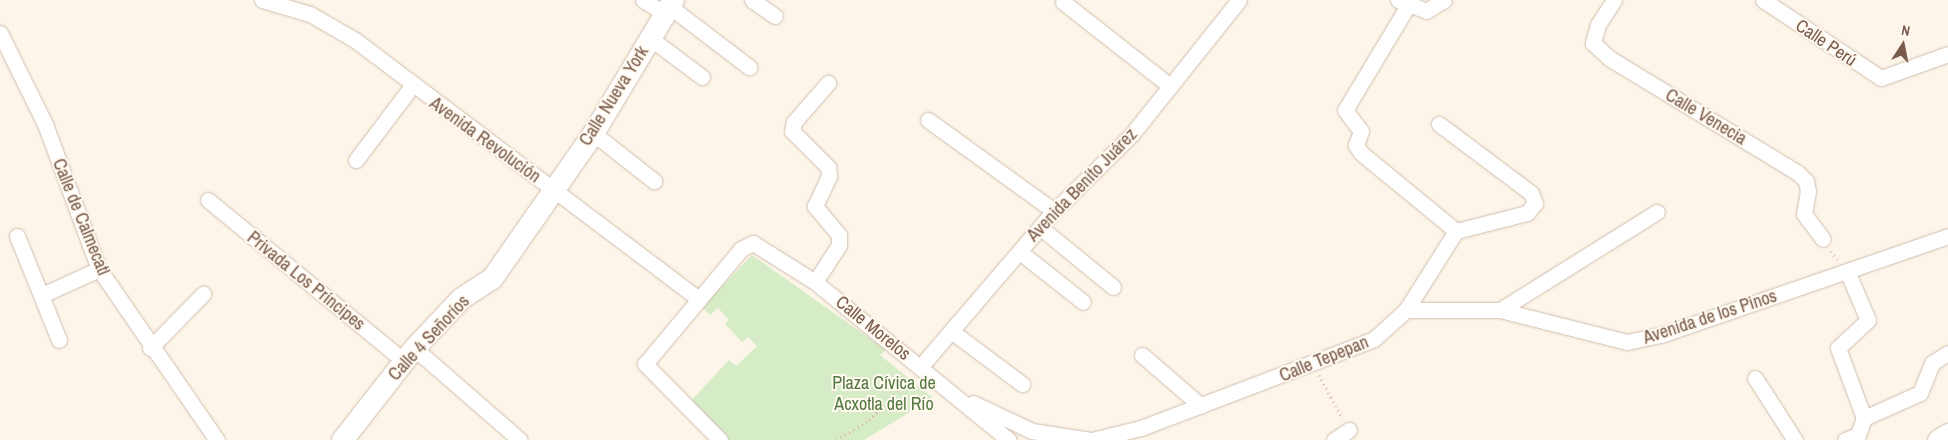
<!DOCTYPE html>
<html>
<head>
<meta charset="utf-8">
<style>
  body { margin:0 }
  #map { position:relative; width:1948px; height:440px; overflow:hidden; background:#fdf5e9; font-family:"Archivo Narrow",sans-serif }
  div>[style] { position:absolute }
  .green>* { inset:0; background:#d6ecc7 }
  .path>* { height:2.5px; margin-top:-1.25px; transform-origin:0; background:repeating-linear-gradient(90deg,#d9b7a3 0 1px,transparent 0 5px) }
  .roads { filter:drop-shadow(0 0 1px #d0bdae) drop-shadow(0 0 1px #d0bdae) }
  .street>* { height:15px; margin:-7.5px; padding:0 7.5px; transform-origin:7.5px; border-radius:7.5px; background:#fff }
  .secondary>* { height:21px; margin:-10.5px; padding:0 10.5px; transform-origin:10.5px; border-radius:10.5px; background:#fff }
  span { translate:-50% -50%; white-space:nowrap; text-align:center; line-height:1.15; -webkit-text-stroke:4px #fff9f0; paint-order:stroke }
  .street-label { font-size:18px; color:#795b4c }
  .park-label { font-size:18px; color:#527940 }
  .north { position:absolute; left:1878px; top:20px; width:50px; height:50px; -webkit-text-stroke:4px #fff9f0; paint-order:stroke; rotate:11deg; font-size:14px; font-weight:700; line-height:20px; text-align:center; color:#795b4c }
  .north::after { content:''; display:block; margin:auto; width:18px; height:22px; background:#795b4c; clip-path:polygon(50% 0,100% 100%,50% 72%,0 100%) }
</style>
</head>
<body>
<div id="map">
  <div class="green">
    <div style="clip-path:polygon(752px 255px,886px 350px,880px 355px,933px 398px,864px 440px,726px 440px,688px 404px,729px 360px,736px 366px,757px 346px,748px 337px,742px 342px,725px 324px,729px 320px,718px 308px,710px 315px,702px 307px)"></div>
  </div>
  <div class="path">
    <div style="left:1831px;top:251px;width:11px;rotate:52deg"></div>
    <div style="left:1319px;top:375px;width:50px;rotate:61.4deg"></div>
    <div style="left:836px;top:440px;width:39px;rotate:-31deg"></div>
    <div style="left:869px;top:420px;width:60px;rotate:-45.7deg"></div>
  </div>
  <div class="roads">
    <div class="street">
      <div style="left:262px;top:0;width:50px;rotate:16.3deg"></div>
      <div style="left:310px;top:14px;width:52px;rotate:30deg"></div>
      <div style="left:355px;top:40px;width:431px;rotate:37deg"></div>
      <div style="left:643px;top:0;width:26px;rotate:32deg"></div>
      <div style="left:752px;top:0;width:28px;rotate:35deg"></div>
      <div style="left:1398px;top:0;width:30px;rotate:21deg"></div>
      <div style="left:1426px;top:11px;width:21px;rotate:-31deg"></div>
      <div style="left:1614px;top:0;width:30px;rotate:123deg"></div>
      <div style="left:1598px;top:25px;width:19px;rotate:106deg"></div>
      <div style="left:1593px;top:43px;width:22px;rotate:43deg"></div>
      <div style="left:1609px;top:58px;width:221px;rotate:31.3deg"></div>
      <div style="left:1798px;top:173px;width:11px;rotate:45deg"></div>
      <div style="left:1806px;top:181px;width:10px;rotate:79deg"></div>
      <div style="left:1808px;top:191px;width:23px;rotate:100deg"></div>
      <div style="left:1804px;top:214px;width:31px;rotate:53deg"></div>
      <div style="left:1763px;top:0;width:141px;rotate:33.5deg"></div>
      <div style="left:1881px;top:78px;width:71px;rotate:-19.7deg"></div>
      <div style="left:1063px;top:2px;width:136px;rotate:38.1deg"></div>
      <div style="left:669px;top:6px;width:101px;rotate:37.3deg"></div>
      <div style="left:1407px;top:7px;width:120px;rotate:121deg"></div>
      <div style="left:1345px;top:110px;width:26px;rotate:53deg"></div>
      <div style="left:1361px;top:131px;width:15px;rotate:110deg"></div>
      <div style="left:1356px;top:145px;width:9px;rotate:58deg"></div>
      <div style="left:1361px;top:153px;width:123px;rotate:39.4deg"></div>
      <div style="left:0;top:33px;width:102px;rotate:63.7deg"></div>
      <div style="left:45px;top:124px;width:155px;rotate:69.6deg"></div>
      <div style="left:99px;top:269px;width:208px;rotate:55.4deg"></div>
      <div style="left:650px;top:38px;width:65px;rotate:36.9deg"></div>
      <div style="left:928px;top:120px;width:155px;rotate:35.8deg"></div>
      <div style="left:1439px;top:124px;width:115px;rotate:36.9deg"></div>
      <div style="left:1531px;top:193px;width:11px;rotate:68deg"></div>
      <div style="left:1535px;top:203px;width:13px;rotate:129deg"></div>
      <div style="left:1527px;top:213px;width:73px;rotate:165.8deg"></div>
      <div style="left:593px;top:133px;width:78px;rotate:38.2deg"></div>
      <div style="left:356px;top:160px;width:93px;rotate:-52.9deg"></div>
      <div style="left:208px;top:200px;width:254px;rotate:39.4deg"></div>
      <div style="left:1041px;top:228px;width:93px;rotate:39.3deg"></div>
      <div style="left:17px;top:236px;width:112px;rotate:68deg"></div>
      <div style="left:1020px;top:252px;width:80px;rotate:38.4deg"></div>
      <div style="left:815px;top:282px;width:44px;rotate:-57deg"></div>
      <div style="left:839px;top:245px;width:10px;rotate:-90deg"></div>
      <div style="left:839px;top:235px;width:38px;rotate:-130deg"></div>
      <div style="left:815px;top:206px;width:33px;rotate:-65deg"></div>
      <div style="left:829px;top:176px;width:9px;rotate:-96deg"></div>
      <div style="left:828px;top:167px;width:51px;rotate:-135deg"></div>
      <div style="left:792px;top:131px;width:9px;rotate:-77deg"></div>
      <div style="left:794px;top:122px;width:52px;rotate:-48.9deg"></div>
      <div style="left:42px;top:295px;width:63px;rotate:-24.5deg"></div>
      <div style="left:1406px;top:310px;width:94px"></div>
      <div style="left:1500px;top:310px;width:131px;rotate:14.1deg"></div>
      <div style="left:1627px;top:342px;width:35px;rotate:-12deg"></div>
      <div style="left:1661px;top:335px;width:304px;rotate:-19deg"></div>
      <div style="left:1500px;top:310px;width:185px;rotate:-32deg"></div>
      <div style="left:951px;top:331px;width:89px;rotate:36.7deg"></div>
      <div style="left:150px;top:348px;width:76px;rotate:-45.5deg"></div>
      <div style="left:414px;top:348px;width:140px;rotate:41deg"></div>
      <div style="left:1142px;top:355px;width:78px;rotate:40.8deg"></div>
      <div style="left:921px;top:366px;width:204px;rotate:-49.4deg"></div>
      <div style="left:1054px;top:211px;width:110px;rotate:-44.6deg"></div>
      <div style="left:1132px;top:134px;width:171px;rotate:-51.4deg"></div>
      <div style="left:1755px;top:378px;width:74px;rotate:57.2deg"></div>
      <div style="left:973px;top:403px;width:65px;rotate:25.4deg"></div>
      <div style="left:1032px;top:431px;width:59px;rotate:8.8deg"></div>
      <div style="left:1864px;top:418px;width:61px;rotate:-24.1deg"></div>
      <div style="left:1920px;top:393px;width:32px;rotate:-68deg"></div>
      <div style="left:1932px;top:363px;width:19px;rotate:-32deg"></div>
      <div style="left:720px;top:440px;width:107px;rotate:-134.6deg"></div>
      <div style="left:645px;top:364px;width:150px;rotate:-50.1deg"></div>
      <div style="left:741px;top:249px;width:13px;rotate:-27deg"></div>
      <div style="left:753px;top:243px;width:73px;rotate:32.2deg"></div>
      <div style="left:815px;top:282px;width:250px;rotate:39.2deg"></div>
      <div style="left:1092px;top:440px;width:50px;rotate:-13.8deg"></div>
      <div style="left:1141px;top:428px;width:249px;rotate:-20.9deg"></div>
      <div style="left:1374px;top:339px;width:43px;rotate:-42.2deg"></div>
      <div style="left:1406px;top:310px;width:93px;rotate:-57.7deg"></div>
      <div style="left:1334px;top:440px;width:18px;rotate:-34deg"></div>
      <div style="left:1845px;top:440px;width:14px;rotate:-21deg"></div>
      <div style="left:1858px;top:435px;width:18px;rotate:-71deg"></div>
      <div style="left:1864px;top:418px;width:75px;rotate:-110.4deg"></div>
      <div style="left:1838px;top:348px;width:41px;rotate:-43deg"></div>
      <div style="left:1868px;top:320px;width:53px;rotate:-113.2deg"></div>
    </div>
    <div class="secondary">
      <div style="left:342px;top:440px;width:117px;rotate:-52deg"></div>
      <div style="left:414px;top:348px;width:69px;rotate:-46.8deg"></div>
      <div style="left:461px;top:298px;width:37px;rotate:-33deg"></div>
      <div style="left:492px;top:278px;width:177px;rotate:-55.1deg"></div>
      <div style="left:593px;top:133px;width:155px;rotate:-59deg"></div>
      <div style="left:1938px;top:440px;width:12px;rotate:-31deg"></div>
    </div>
  </div>
  <div class="street-label">
    <span style="left:1826px;top:43px;rotate:34deg">Calle Perú</span>
    <span style="left:614px;top:96px;rotate:-58deg">Calle Nueva York</span>
    <span style="left:1706px;top:117px;rotate:31deg">Calle Venecia</span>
    <span style="left:485px;top:140px;rotate:36deg">Avenida Revolución</span>
    <span style="left:1082px;top:185px;rotate:-46deg">Avenida Benito Juárez</span>
    <span style="left:81px;top:217px;rotate:68deg">Calle de Calmecatl</span>
    <span style="left:306px;top:281px;rotate:39deg">Privada Los Príncipes</span>
    <span style="left:1710px;top:317px;rotate:-18deg">Avenida de los Pinos</span>
    <span style="left:873px;top:328px;rotate:39deg">Calle Morelos</span>
    <span style="left:429px;top:338px;rotate:-47deg">Calle 4 Señoríos</span>
    <span style="left:1324px;top:359px;rotate:-22deg">Calle Tepepan</span>
  </div>
  <div class="park-label">
    <span style="left:884px;top:394px">Plaza Cívica de<br>Acxotla del Río</span>
  </div>
  <div class="north">N</div>
</div>
</body>
</html>
